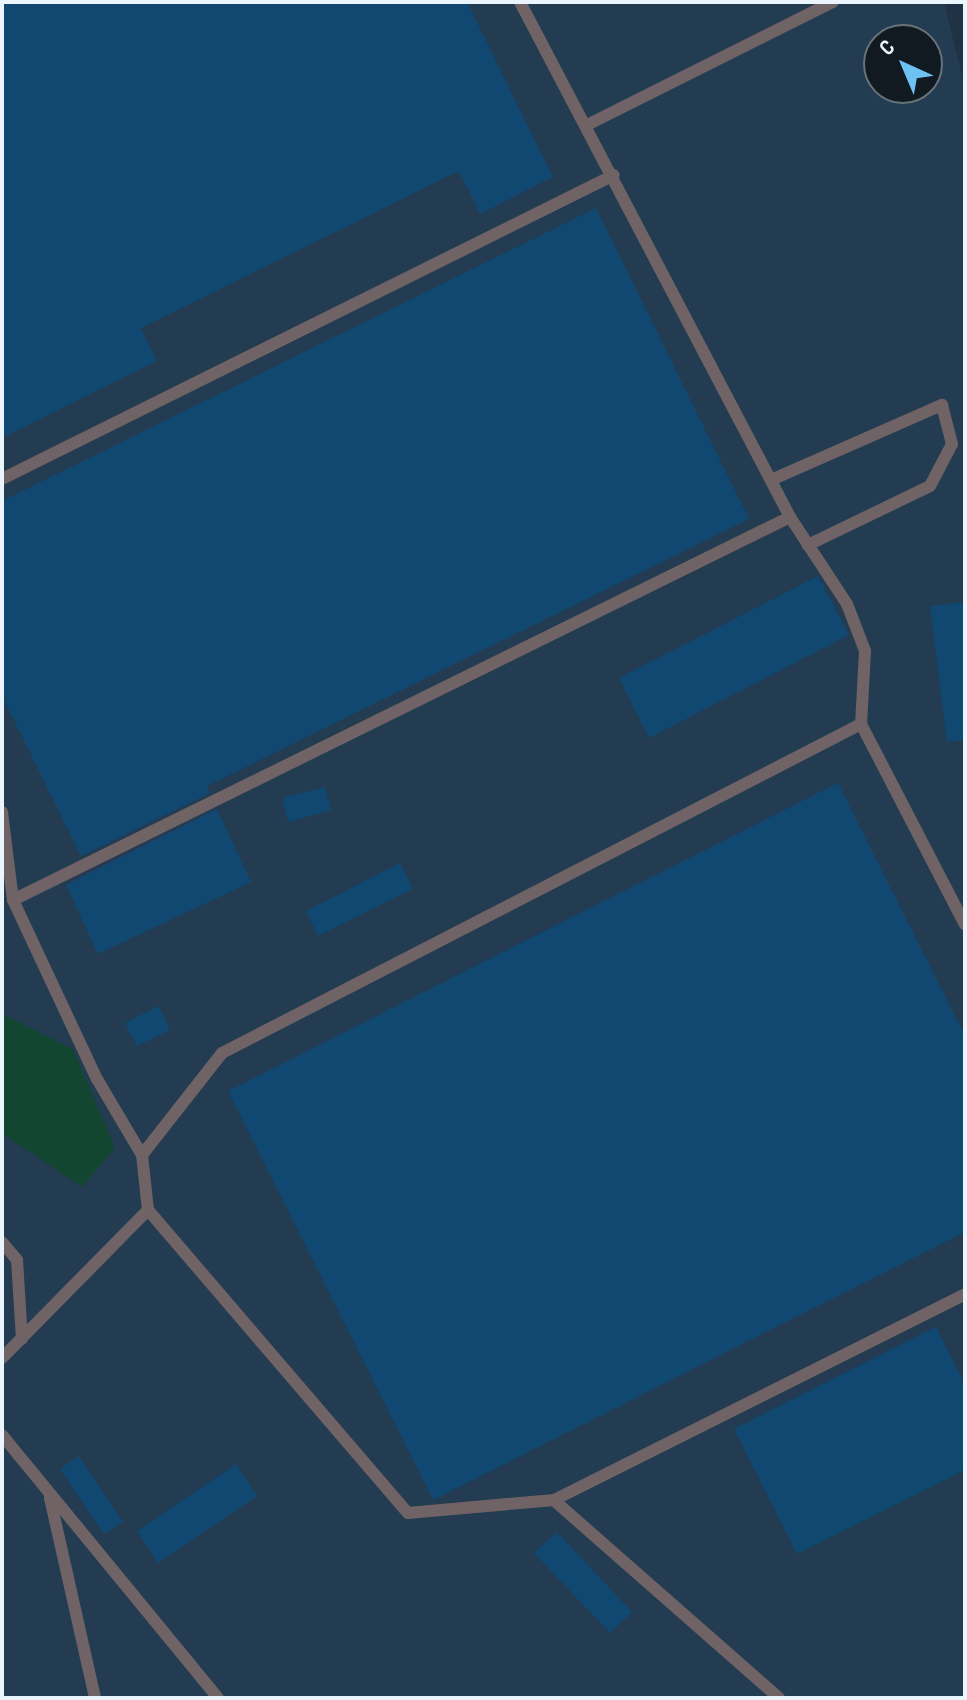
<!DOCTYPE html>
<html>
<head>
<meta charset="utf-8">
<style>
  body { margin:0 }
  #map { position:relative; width:967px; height:1700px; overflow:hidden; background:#203344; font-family:"Sofia Sans Condensed",sans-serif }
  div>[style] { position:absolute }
  .built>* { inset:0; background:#233c52 }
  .green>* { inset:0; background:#124631 }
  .building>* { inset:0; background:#104871 }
  .lane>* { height:12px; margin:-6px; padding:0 6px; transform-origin:6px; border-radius:6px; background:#706365 }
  span { translate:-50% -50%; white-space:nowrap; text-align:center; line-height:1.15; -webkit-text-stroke:6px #111a21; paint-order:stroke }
  .frame { position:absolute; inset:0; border:4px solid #ebf5fe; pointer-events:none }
  .north { position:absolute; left:863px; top:24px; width:80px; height:80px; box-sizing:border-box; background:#111a21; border:2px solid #687279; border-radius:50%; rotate:316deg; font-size:22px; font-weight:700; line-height:32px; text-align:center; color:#ebf5fe }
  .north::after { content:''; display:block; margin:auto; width:28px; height:36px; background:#6dc2f3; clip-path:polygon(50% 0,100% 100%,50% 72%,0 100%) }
</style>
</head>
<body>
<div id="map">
  <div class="built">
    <div style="clip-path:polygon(evenodd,2px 2px,944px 2px,965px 88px,965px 1698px,2px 1698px,2px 2px,879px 40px,927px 40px,927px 88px,879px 88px,879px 40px)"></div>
  </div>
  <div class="green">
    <div style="clip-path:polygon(2px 1014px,73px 1049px,115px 1148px,82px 1187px,2px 1133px)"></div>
  </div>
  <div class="building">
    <div style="clip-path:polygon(2px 2px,467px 2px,553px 177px,480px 214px,459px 171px,141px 328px,157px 361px,2px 438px)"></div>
    <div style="clip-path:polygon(596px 208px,749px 519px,207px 786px,210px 793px,81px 856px,2px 696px,2px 501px)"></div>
    <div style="clip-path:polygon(818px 576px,849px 635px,649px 738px,619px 678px)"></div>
    <div style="clip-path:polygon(965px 602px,965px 740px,947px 742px,930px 606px)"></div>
    <div style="clip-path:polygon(838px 783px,965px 1036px,965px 1232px,433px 1500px,228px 1091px)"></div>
    <div style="clip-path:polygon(325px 787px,331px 810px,288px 822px,282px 798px)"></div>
    <div style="clip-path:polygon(217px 809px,251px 882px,98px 954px,66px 885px)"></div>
    <div style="clip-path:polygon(400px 863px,413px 889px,318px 936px,306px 911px)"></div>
    <div style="clip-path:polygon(159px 1006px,170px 1030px,137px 1046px,125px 1023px)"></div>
    <div style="clip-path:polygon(936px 1327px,965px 1384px,965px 1470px,797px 1554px,734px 1429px)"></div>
    <div style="clip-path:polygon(79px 1456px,123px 1522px,104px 1534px,60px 1469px)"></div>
    <div style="clip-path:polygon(236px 1464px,257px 1496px,158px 1563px,137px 1531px)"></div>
    <div style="clip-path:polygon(557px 1532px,632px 1612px,610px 1633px,534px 1553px)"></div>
  </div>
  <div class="lane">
    <div style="left:520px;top:2px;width:581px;rotate:62.33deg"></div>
    <div style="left:790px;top:517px;width:104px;rotate:56.8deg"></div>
    <div style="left:847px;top:604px;width:50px;rotate:69deg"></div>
    <div style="left:865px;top:651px;width:73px;rotate:93.1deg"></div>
    <div style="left:587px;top:125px;width:275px;rotate:-26.6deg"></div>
    <div style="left:2px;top:479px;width:683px;rotate:-26.42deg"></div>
    <div style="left:771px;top:480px;width:187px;rotate:-23.7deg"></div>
    <div style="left:942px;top:405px;width:40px;rotate:75.6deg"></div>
    <div style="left:952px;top:444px;width:47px;rotate:117.6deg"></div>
    <div style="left:930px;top:486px;width:136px;rotate:154.2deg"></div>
    <div style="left:2px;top:812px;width:89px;rotate:82.9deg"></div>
    <div style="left:13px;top:900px;width:198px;rotate:64.9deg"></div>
    <div style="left:97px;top:1079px;width:88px;rotate:59.4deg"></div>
    <div style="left:13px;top:900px;width:866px;rotate:-26.24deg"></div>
    <div style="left:148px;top:1210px;width:399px;rotate:49.4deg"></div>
    <div style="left:408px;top:1513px;width:147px;rotate:-5.1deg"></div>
    <div style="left:2px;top:1242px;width:23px;rotate:50deg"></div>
    <div style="left:17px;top:1260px;width:79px;rotate:86.4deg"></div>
    <div style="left:2px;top:1358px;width:208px;rotate:-45.4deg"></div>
    <div style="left:148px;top:1210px;width:55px;rotate:-96.2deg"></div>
    <div style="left:142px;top:1155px;width:130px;rotate:-51.9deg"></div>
    <div style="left:222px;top:1053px;width:719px;rotate:-27.24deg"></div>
    <div style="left:861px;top:724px;width:226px;rotate:62.6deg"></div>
    <div style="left:2px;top:1435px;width:340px;rotate:50.6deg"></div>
    <div style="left:50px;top:1498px;width:205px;rotate:77.3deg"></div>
    <div style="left:779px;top:1698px;width:300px;rotate:-138.7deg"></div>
    <div style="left:554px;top:1500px;width:460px;rotate:-26.6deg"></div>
  </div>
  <div class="frame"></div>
  <div class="north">С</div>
</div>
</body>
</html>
